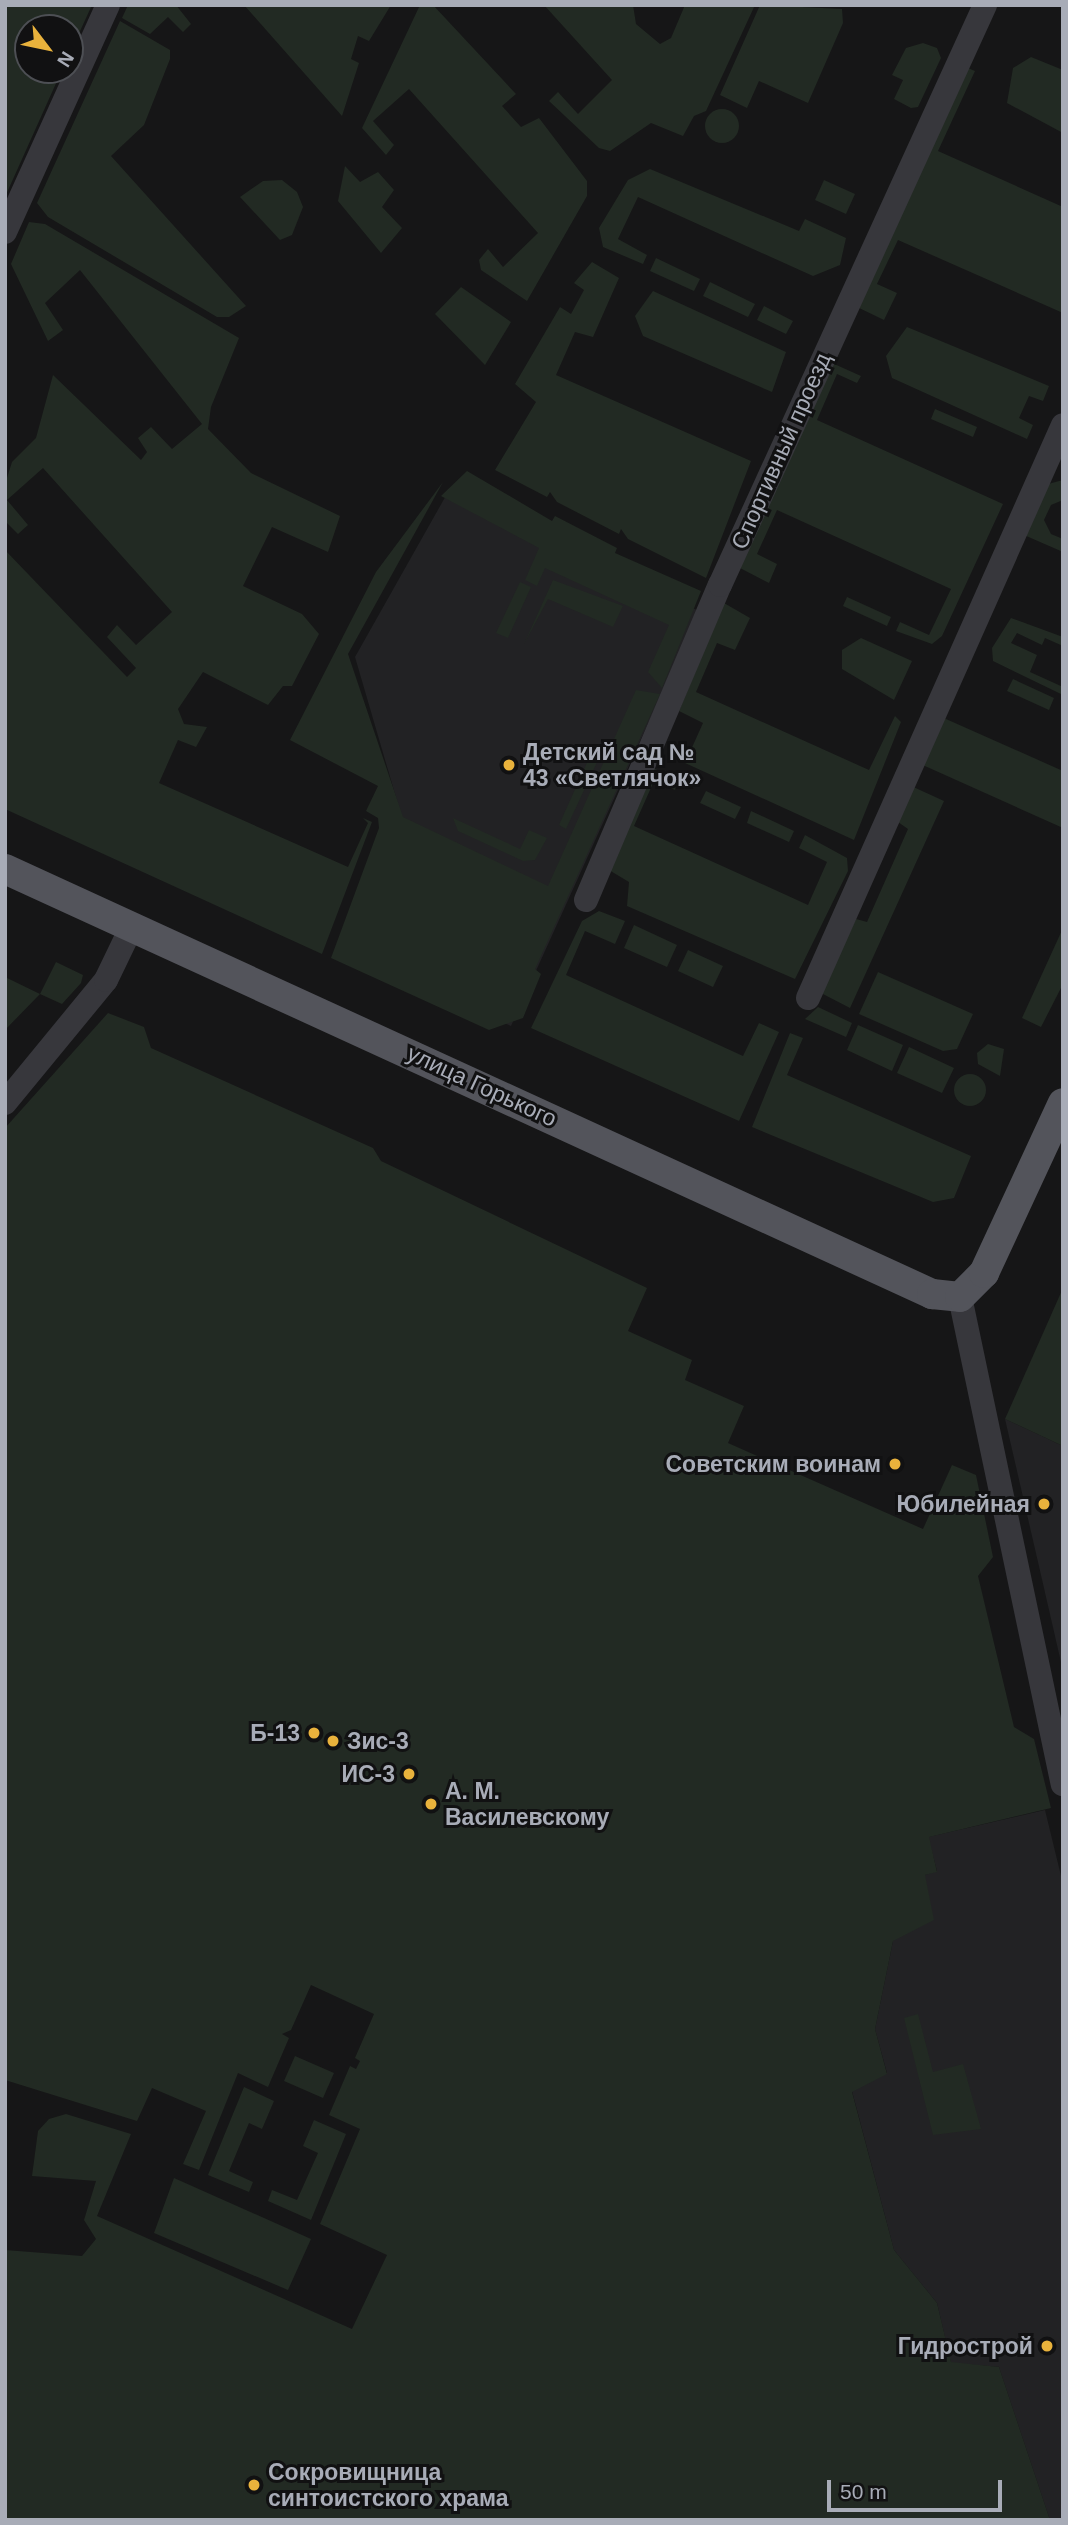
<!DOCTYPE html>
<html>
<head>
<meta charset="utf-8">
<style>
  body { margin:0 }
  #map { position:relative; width:1068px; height:2525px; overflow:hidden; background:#161617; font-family:Helvetica,sans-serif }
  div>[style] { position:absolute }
  .built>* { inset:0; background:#222224 }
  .green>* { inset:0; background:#222a23 }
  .round { border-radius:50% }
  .minor>* { height:24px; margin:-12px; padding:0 12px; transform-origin:12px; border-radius:12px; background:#37373c }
  .major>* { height:30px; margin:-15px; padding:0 15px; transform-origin:15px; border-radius:15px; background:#53545b }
  .dots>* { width:19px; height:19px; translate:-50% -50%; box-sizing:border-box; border:4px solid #111112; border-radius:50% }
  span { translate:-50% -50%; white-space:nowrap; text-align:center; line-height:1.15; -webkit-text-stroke:6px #111112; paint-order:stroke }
  .street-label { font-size:23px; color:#a8acb7 }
  .poi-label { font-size:23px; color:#a8acb7; font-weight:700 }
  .left { translate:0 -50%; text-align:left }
  .right { translate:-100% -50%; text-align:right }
  .frame { position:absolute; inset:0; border:7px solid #a8acb7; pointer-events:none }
  .north { position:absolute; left:14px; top:14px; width:70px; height:70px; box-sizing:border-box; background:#111112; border:2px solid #4d4f54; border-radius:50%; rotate:122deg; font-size:19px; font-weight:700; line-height:28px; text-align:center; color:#a8acb7 }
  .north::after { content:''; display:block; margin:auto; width:24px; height:32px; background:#e9b23c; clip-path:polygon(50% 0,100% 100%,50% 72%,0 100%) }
  .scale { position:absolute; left:827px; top:2480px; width:175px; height:32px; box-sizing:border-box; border:4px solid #a8acb7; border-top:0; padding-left:9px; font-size:21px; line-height:24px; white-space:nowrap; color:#a8acb7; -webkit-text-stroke:5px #111112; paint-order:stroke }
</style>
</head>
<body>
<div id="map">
  <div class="built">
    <div style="clip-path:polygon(448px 492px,699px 611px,511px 1026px,354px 956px,407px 835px,355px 657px)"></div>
    <div style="clip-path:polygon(1005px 1419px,1063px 1446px,1063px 1671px,1038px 1562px)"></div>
    <div style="clip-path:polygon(1045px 1810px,1063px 1884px,1063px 2520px,1050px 2520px,999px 2367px,951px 2363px,937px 2303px,894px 2250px,852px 2091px,887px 2073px,875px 2029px,893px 1941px,925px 1875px,937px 1871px,928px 1837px)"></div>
  </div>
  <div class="green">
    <div style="clip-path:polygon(5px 5px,92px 5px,70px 53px,70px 28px,28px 28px,28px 70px,62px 70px,5px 197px)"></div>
    <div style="clip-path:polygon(128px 5px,176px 5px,191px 24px,183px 32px,168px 17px,150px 34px,122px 18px)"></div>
    <div style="clip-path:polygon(244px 5px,391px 5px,369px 41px,358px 36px,351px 59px,359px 63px,342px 116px)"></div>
    <div style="clip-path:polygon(420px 5px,433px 5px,516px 94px,502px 106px,521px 127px,539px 118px,587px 181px,587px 196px,527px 301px,481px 270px,479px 260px,488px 249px,503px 267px,538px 233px,409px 89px,373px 121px,394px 145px,386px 155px,362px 128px)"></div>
    <div style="clip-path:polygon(544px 5px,633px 5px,636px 24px,660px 44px,671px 38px,685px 5px,755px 5px,706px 111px,694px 116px,683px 136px,651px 123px,610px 151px,599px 148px,549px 101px,558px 92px,578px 114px,612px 80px)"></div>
    <div style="clip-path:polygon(760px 5px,842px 9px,843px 23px,808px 103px,759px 81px,747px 108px,720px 95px)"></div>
    <div style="clip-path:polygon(120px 21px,170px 50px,170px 59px,144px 125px,111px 156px,246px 306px,229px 317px,217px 317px,48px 217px,37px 203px)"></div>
    <div style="clip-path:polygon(923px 43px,937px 48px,941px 58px,918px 107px,911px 108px,894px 99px,903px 80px,892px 75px,906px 48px)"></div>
    <div style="clip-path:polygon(1031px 57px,1063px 70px,1063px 133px,1007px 103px,1013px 68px)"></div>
    <div style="clip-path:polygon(963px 66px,975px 71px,938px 151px,1063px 207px,1063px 313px,898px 240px,877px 284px,897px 293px,884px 320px,855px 306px)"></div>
    <div class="round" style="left:705px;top:109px;width:34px;height:34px"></div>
    <div style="clip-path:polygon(345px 166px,360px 182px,378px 172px,394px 190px,382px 207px,402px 228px,381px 253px,338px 201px)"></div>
    <div style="clip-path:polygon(650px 169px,799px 231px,805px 219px,846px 238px,840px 265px,813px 276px,638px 197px,618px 239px,647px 255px,643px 264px,603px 247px,599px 228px,628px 180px)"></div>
    <div style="clip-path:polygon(282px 180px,297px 192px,303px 207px,292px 235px,280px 240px,240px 197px,263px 181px)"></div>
    <div style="clip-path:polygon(824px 180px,855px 194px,846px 214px,815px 200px)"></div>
    <div style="clip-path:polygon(29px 222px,45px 224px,239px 338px,211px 407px,208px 429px,251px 473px,340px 516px,328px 552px,272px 527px,243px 586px,302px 614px,319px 634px,292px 686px,283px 686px,268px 705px,203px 672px,178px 709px,184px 724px,207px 727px,196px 747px,178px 740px,159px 783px,348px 867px,368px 823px,363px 818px,372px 822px,322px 954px,5px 809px,5px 550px,127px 677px,136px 668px,107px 637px,117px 625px,136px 645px,172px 612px,43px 468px,7px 500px,28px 525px,18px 534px,5px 521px,5px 484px,12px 462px,36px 438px,53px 375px,141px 460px,147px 452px,138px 438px,151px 427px,172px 449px,202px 424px,80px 270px,45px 303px,63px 330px,48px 341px,11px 264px)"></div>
    <div style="clip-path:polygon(656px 258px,700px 279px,694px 291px,650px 271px)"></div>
    <div style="clip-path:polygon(592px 262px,619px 278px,593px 337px,575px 332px,556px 375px,751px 461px,706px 578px,628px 539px,621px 529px,619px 534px,557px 502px,550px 492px,547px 497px,495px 470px,536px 402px,515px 384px,560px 307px,571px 314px,584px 290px,574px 283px)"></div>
    <div style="clip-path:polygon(710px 282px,755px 304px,748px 317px,703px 296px)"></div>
    <div style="clip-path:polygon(461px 287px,511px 322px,485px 365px,435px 314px)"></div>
    <div style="clip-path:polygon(653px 291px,786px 352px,772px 392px,643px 336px,635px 316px)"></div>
    <div style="clip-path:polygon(764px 306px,793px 321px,786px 334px,757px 320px)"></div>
    <div style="clip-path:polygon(907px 327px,1049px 386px,1043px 401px,1029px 396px,1019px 418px,1033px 425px,1027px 439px,892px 378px,886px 356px)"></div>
    <div style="clip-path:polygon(832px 363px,861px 376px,857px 383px,837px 374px,817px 420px,1003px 504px,942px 636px,932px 644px,896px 631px,900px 622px,929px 635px,951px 589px,777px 510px,757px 554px,777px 564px,769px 583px,740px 568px)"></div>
    <div style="clip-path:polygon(935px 409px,977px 427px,973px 437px,931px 419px)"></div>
    <div style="clip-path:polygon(467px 471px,552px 521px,555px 516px,617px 548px,615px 553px,701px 591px,662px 688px,648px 672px,669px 625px,545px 568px,537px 586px,525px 580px,539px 548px,441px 496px)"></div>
    <div style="clip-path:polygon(1063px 480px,1063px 500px,1051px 505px,1044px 520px,1051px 534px,1063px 539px,1063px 552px,1024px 535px,1048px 484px)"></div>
    <div style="clip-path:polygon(443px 482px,348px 654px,403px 817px,548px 886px,636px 690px,660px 694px,535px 969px,541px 974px,523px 1018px,489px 1030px,331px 958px,379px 828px,378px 818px,366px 811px,378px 786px,290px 740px,376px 572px)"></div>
    <div style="clip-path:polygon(553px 580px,623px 606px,613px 627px,548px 599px,524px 644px)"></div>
    <div style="clip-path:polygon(520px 582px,531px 587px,508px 638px,496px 633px)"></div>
    <div style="clip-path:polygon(847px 597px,891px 617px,887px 626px,843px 606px)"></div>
    <div style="clip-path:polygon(724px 603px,750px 618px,735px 650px,717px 643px,696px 692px,869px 770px,895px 716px,901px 722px,854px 840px,685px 763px,703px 723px,679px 711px)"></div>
    <div style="clip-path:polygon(1011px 618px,1063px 637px,1063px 646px,1045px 638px,1042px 645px,1017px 633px,1011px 643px,1037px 655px,1030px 672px,1063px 687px,1063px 695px,993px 661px,992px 648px)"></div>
    <div style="clip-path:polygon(861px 638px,912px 661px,894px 700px,842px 669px,842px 650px)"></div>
    <div style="clip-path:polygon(1013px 679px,1054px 698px,1049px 710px,1007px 691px)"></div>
    <div style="clip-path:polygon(937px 715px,1063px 771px,1063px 828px,916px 762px)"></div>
    <div style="clip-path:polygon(590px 756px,598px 760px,566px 829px,559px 825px)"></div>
    <div style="clip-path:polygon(655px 769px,680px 779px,675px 790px,654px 781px,634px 826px,808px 905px,827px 862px,799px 848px,805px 835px,847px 858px,848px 871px,795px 979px,627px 906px,629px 882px,609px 870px,648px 770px)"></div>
    <div style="clip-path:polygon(909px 785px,944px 801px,850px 1008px,821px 993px,856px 919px,867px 922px,908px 829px,898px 822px)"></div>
    <div style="clip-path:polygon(706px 791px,741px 807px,735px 819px,700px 803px)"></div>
    <div style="clip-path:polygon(751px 811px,794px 831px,789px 842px,747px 823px)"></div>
    <div style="clip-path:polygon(453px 818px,520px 849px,529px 830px,547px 838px,535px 860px,523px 861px,458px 831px)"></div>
    <div style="clip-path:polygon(599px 911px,625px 921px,615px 944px,585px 931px,566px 975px,743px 1056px,759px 1023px,779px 1032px,739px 1121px,531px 1028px,582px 921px)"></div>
    <div style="clip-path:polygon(634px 925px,677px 945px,667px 967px,624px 948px)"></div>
    <div style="clip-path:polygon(1063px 928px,1063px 984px,1041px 1027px,1022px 1018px)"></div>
    <div style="clip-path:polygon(688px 950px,723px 966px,713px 987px,678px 971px)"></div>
    <div style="clip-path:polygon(56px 962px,83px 975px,81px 983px,62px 1004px,40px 994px,5px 1030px,5px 977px,40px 994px)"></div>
    <div style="clip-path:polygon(878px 972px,973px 1014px,957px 1049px,943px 1051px,859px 1014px)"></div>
    <div style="clip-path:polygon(818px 1007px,852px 1023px,846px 1037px,805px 1019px)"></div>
    <div style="clip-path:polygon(108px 1013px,144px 1027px,151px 1048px,373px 1148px,381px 1161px,647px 1288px,628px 1331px,692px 1360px,685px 1380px,744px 1406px,728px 1443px,923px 1529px,952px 1465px,976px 1475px,993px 1557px,978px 1576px,1014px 1727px,1034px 1739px,1051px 1808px,929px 1837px,937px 1872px,925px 1875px,934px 1920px,893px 1941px,875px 2029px,887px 2074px,852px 2092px,894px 2250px,937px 2303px,951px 2362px,999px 2367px,1050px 2520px,5px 2520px,5px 2250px,82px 2256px,96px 2239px,84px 2220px,96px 2181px,32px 2176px,38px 2131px,49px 2119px,66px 2114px,131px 2134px,97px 2216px,352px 2329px,387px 2255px,320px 2224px,360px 2129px,329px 2115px,350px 2066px,356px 2069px,360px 2061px,355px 2058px,374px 2014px,311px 1985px,291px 2030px,282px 2034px,289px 2038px,268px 2087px,238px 2073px,199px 2170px,183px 2164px,206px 2111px,152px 2088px,137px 2121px,5px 2080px,5px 1128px)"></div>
    <div style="clip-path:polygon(858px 1025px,903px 1045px,892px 1071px,847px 1050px)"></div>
    <div style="clip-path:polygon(790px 1033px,803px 1038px,787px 1075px,971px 1156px,954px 1198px,933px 1202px,752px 1127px)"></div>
    <div style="clip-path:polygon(988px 1044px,1004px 1049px,1000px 1076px,978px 1064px,977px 1053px)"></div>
    <div style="clip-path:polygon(909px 1047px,954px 1068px,942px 1093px,897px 1073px)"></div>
    <div class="round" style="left:954px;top:1074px;width:32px;height:32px"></div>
    <div style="clip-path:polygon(1063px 1288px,1063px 1446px,1005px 1419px)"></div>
    <div style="clip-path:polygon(918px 2014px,933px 2072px,963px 2064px,981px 2129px,933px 2135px,904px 2018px)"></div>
    <div style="clip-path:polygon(295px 2056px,334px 2073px,323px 2098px,284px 2081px)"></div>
    <div style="clip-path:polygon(244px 2087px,274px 2101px,262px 2129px,249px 2123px,229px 2171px,253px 2182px,249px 2192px,208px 2175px)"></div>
    <div style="clip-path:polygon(314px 2120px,346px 2134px,311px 2220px,268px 2201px,272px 2190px,297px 2200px,318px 2153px,303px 2146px)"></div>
    <div style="clip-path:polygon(174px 2178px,311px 2239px,288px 2290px,154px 2233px)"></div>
  </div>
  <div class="minor">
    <div style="left:5px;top:232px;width:249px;rotate:-65.6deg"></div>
    <div style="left:586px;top:900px;width:342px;rotate:-67deg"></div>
    <div style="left:720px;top:585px;width:638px;rotate:-65.44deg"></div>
    <div style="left:808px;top:998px;width:627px;rotate:-66.01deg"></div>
    <div style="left:5px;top:1103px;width:159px;rotate:-50.6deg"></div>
    <div style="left:106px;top:980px;width:60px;rotate:-64.3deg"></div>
    <div style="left:960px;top:1297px;width:498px;rotate:78.1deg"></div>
  </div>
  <div class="major">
    <div style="left:5px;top:869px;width:1020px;rotate:24.63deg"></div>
    <div style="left:932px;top:1294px;width:28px;rotate:6deg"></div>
    <div style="left:960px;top:1297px;width:34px;rotate:-45deg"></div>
    <div style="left:984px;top:1273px;width:187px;rotate:-65.1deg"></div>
  </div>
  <div class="dots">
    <div style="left:509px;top:765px;background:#e9b23c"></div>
    <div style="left:895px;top:1464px;background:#e9b23c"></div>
    <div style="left:1044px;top:1504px;background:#e9b23c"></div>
    <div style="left:314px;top:1733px;background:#e9b23c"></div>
    <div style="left:333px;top:1741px;background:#e9b23c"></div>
    <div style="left:409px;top:1774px;background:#e9b23c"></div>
    <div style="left:431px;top:1804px;background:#e9b23c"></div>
    <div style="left:1047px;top:2346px;background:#e9b23c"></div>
    <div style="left:254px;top:2485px;background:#e9b23c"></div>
  </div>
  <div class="street-label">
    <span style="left:781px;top:451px;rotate:-66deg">Спортивный проезд</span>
    <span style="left:482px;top:1086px;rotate:25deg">улица Горького</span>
  </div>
  <div class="poi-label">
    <span class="left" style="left:523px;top:765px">Детский сад №<br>43 «Светлячок»</span>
    <span class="right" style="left:881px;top:1464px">Советским воинам</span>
    <span class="right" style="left:1030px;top:1504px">Юбилейная</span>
    <span class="right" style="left:300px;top:1733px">Б-13</span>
    <span class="left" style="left:347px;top:1741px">Зис-3</span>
    <span class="right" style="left:395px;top:1774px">ИС-3</span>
    <span class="left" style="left:445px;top:1804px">А. М.<br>Василевскому</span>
    <span class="right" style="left:1033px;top:2346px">Гидрострой</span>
    <span class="left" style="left:268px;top:2485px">Сокровищница<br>синтоистского храма</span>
  </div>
  <div class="frame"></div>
  <div class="north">N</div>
  <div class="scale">50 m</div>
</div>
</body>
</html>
